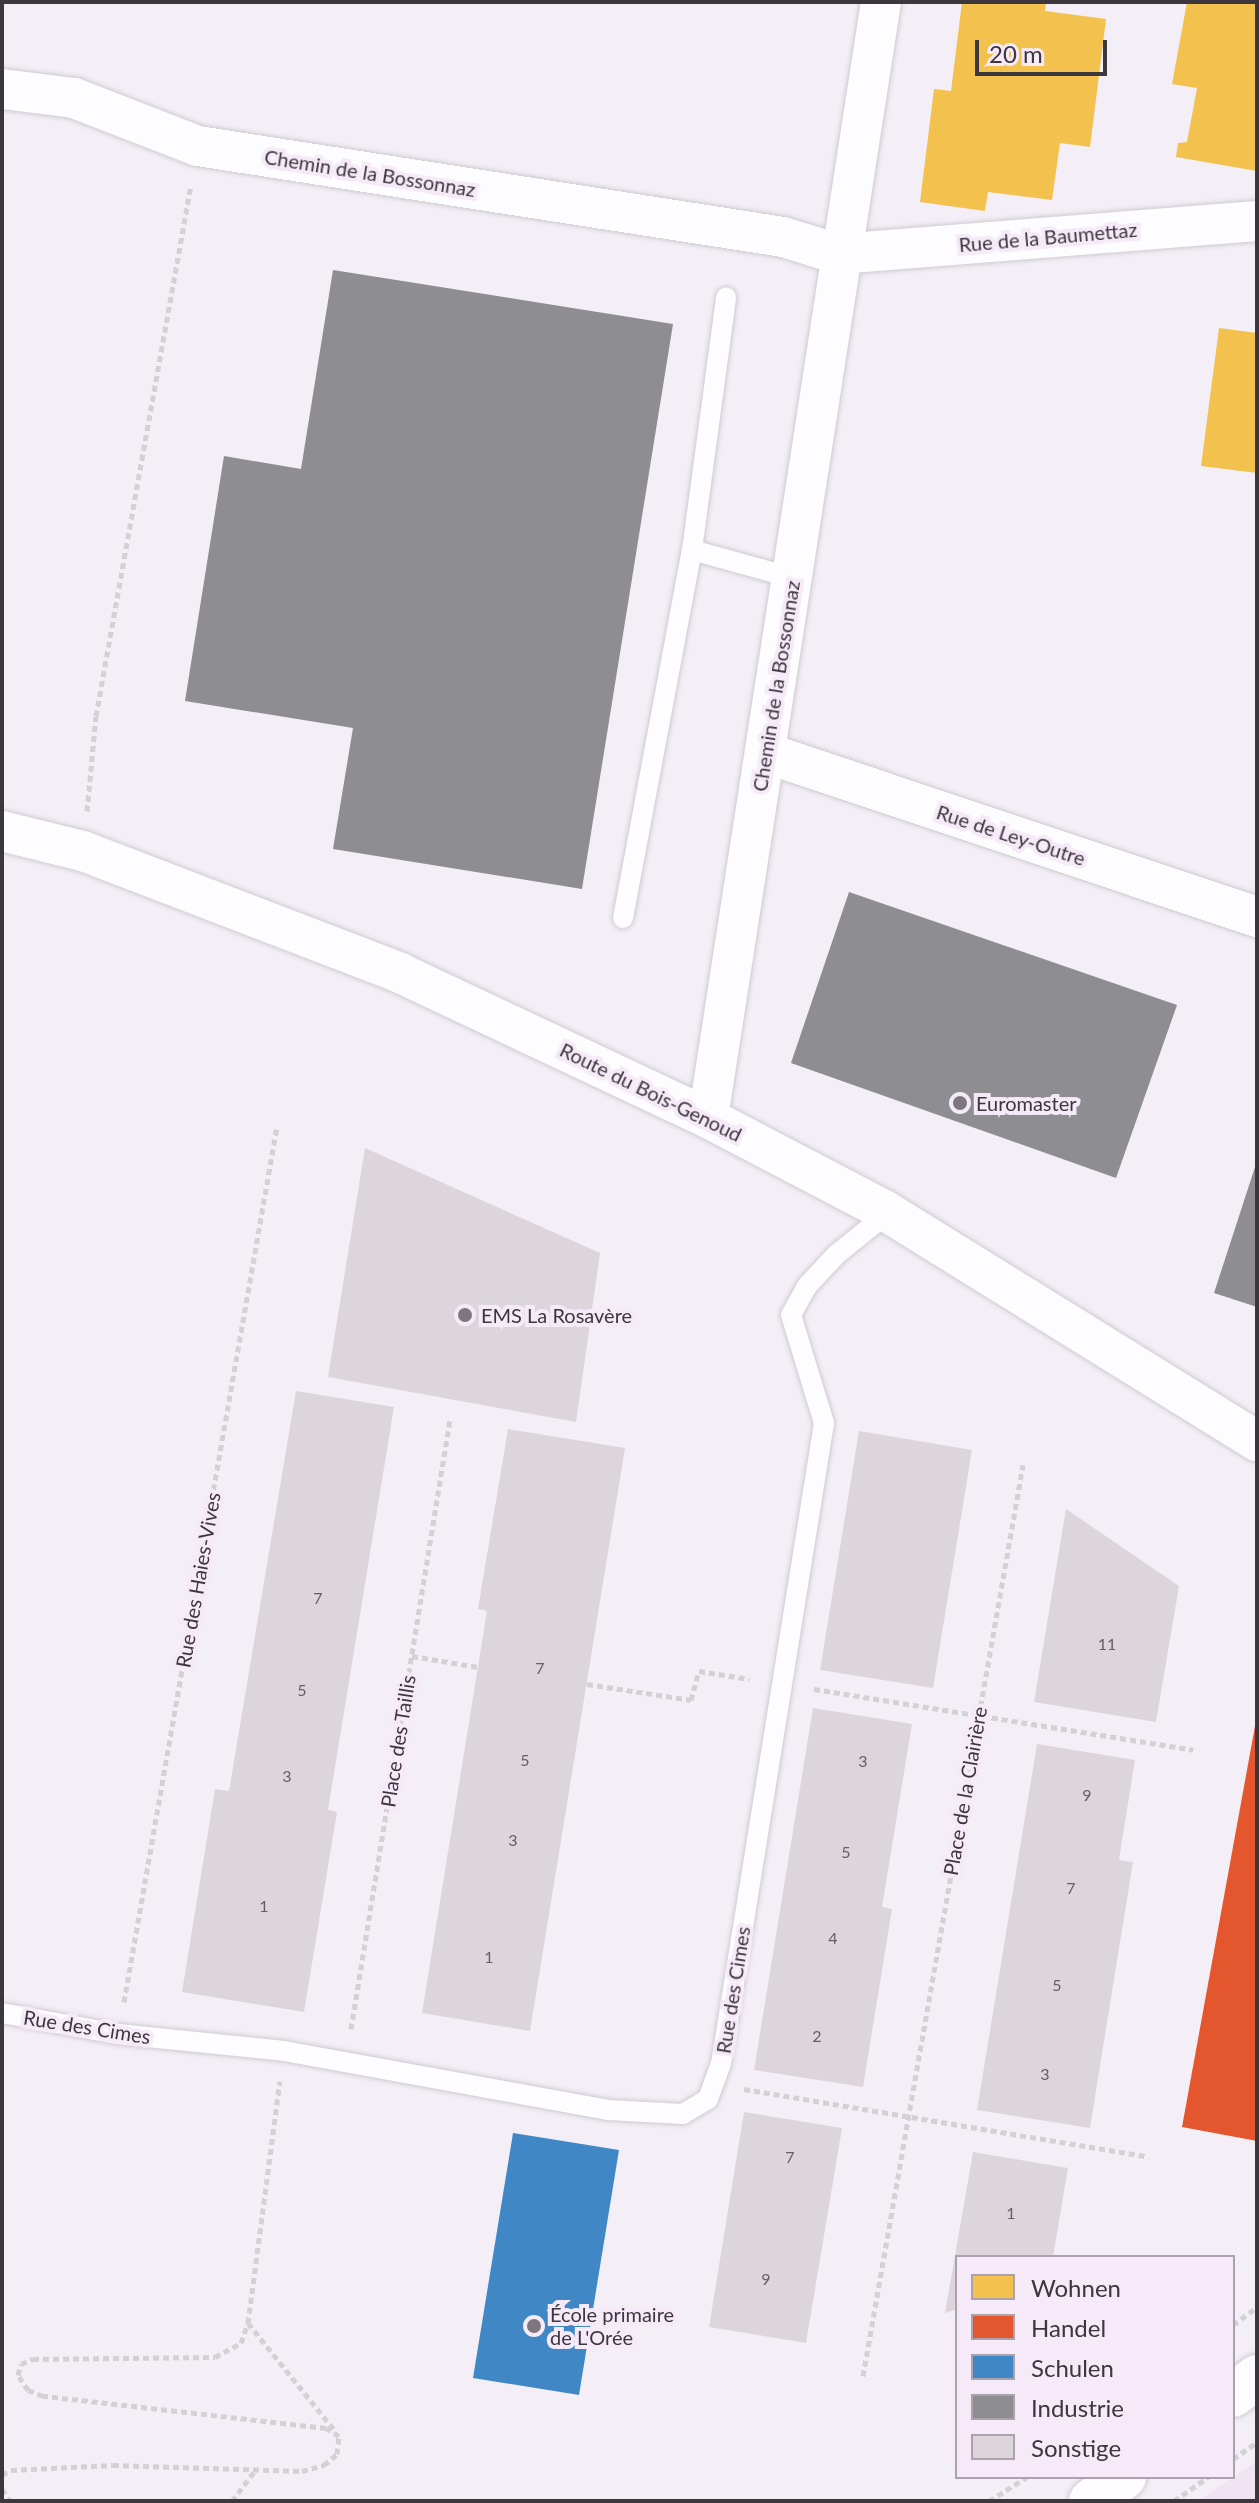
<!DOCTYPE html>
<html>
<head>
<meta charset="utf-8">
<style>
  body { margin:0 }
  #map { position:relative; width:1259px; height:2503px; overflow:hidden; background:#f4eef6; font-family:Lato,sans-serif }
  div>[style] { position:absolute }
  .built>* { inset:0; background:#f0e4f3 }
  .homes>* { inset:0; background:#f2c14e }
  .shops>* { inset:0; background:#e4572e }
  .schools>* { inset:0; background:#3f88c5 }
  .industry>* { inset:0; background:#8d8d92 }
  .building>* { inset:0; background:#dcd6dc }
  .path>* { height:5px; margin-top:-2.5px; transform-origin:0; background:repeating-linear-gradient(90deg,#d2d1d3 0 6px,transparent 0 10px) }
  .roads { filter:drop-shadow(0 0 2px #cfcbd1) drop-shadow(0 0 2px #cfcbd1) }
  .service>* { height:20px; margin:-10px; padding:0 10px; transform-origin:10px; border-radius:10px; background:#fdfcfe }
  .minor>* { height:40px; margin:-20px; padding:0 20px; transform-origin:20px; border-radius:20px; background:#fdfcfe }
  .primary>* { height:44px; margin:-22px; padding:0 22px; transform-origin:22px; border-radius:22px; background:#fdfcfe }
  .dots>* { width:22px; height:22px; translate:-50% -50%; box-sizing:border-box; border:4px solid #f6eaf9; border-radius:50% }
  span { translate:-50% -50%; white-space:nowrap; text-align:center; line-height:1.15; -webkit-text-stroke:8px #f6eaf9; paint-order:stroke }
  .number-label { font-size:16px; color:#656066 }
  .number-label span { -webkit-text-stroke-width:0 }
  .street-label { font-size:20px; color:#3c373d }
  .poi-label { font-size:20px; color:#3c373d }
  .left { translate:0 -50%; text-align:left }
  .frame { position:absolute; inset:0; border:4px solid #3c373d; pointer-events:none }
  .legend { position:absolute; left:955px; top:2255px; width:280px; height:224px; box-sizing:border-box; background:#f6eaf9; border:2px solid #aca2ae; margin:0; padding:10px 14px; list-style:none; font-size:24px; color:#3c373d }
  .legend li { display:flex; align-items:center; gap:16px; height:40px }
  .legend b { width:40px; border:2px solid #aca2ae }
  .scale { position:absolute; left:975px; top:40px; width:132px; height:36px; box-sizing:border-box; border:4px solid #3c373d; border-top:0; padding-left:10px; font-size:24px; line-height:28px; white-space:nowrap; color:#3c373d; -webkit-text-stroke:6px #f6eaf9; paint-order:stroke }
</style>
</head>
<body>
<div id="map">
  <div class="built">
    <div style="clip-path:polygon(1257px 2461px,1257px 2501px,1198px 2501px)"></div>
  </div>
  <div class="homes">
    <div style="clip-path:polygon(962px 2px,1046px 2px,1045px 11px,1106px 19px,1090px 147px,1060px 143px,1052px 200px,988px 192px,985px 211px,920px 202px,934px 89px,951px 91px)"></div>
    <div style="clip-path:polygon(1187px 2px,1257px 2px,1257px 171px,1176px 157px,1178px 143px,1187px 142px,1197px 88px,1172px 84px)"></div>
    <div style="clip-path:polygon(1219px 328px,1257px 333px,1257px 473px,1201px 466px)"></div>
  </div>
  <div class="shops">
    <div style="clip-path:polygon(1255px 1726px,1257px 1726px,1257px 2141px,1182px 2127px)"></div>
  </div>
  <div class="schools">
    <div style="clip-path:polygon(513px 2133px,619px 2150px,579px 2395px,473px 2378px)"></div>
  </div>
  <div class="industry">
    <div style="clip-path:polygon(333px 270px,673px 324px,582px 889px,333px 849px,353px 728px,185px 701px,224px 456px,301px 469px)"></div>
    <div style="clip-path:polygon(849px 892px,1177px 1005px,1116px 1178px,791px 1063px)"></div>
    <div style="clip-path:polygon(1256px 1164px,1257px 1164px,1257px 1307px,1214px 1293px)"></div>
  </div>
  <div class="building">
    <div style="clip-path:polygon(365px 1148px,600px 1253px,576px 1422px,328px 1377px)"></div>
    <div style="clip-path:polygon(296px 1391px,394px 1407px,328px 1810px,337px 1812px,304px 2012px,182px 1992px,215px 1789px,229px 1791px)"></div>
    <div style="clip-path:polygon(508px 1429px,625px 1448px,530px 2031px,422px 2013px,487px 1611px,478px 1609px)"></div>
    <div style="clip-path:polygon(859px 1431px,972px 1450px,933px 1688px,820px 1670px)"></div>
    <div style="clip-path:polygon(1066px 1509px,1179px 1586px,1156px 1722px,1034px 1702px)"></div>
    <div style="clip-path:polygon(813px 1708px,912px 1724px,882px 1907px,892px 1909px,863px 2087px,754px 2070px)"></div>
    <div style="clip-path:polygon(1037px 1744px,1135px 1760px,1119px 1860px,1133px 1862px,1090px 2128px,977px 2110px)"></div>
    <div style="clip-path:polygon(744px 2112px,842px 2128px,806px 2343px,709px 2327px)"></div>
    <div style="clip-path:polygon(973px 2152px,1068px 2168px,1053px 2257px,957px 2257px,957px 2309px,945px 2313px)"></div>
  </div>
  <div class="path">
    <div style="left:87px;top:811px;width:95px;rotate:-84.6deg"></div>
    <div style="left:96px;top:716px;width:539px;rotate:-79.86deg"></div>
    <div style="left:412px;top:1656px;width:67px;rotate:9.5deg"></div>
    <div style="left:587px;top:1684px;width:105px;rotate:8.7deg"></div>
    <div style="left:691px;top:1700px;width:30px;rotate:-75deg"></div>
    <div style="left:699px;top:1671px;width:51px;rotate:9.1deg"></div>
    <div style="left:814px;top:1689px;width:384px;rotate:9.1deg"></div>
    <div style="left:124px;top:2002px;width:889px;rotate:-80.09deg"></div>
    <div style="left:351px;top:2029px;width:617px;rotate:-80.77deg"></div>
    <div style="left:744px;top:2089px;width:408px;rotate:9.5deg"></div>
    <div style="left:248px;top:2323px;width:140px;rotate:51.1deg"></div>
    <div style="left:1233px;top:2325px;width:30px;rotate:-37deg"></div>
    <div style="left:863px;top:2376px;width:925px;rotate:-80.04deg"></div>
    <div style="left:1233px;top:2459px;width:29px;rotate:-35deg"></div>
    <div style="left:2px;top:2475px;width:10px;rotate:-29deg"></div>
    <div style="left:11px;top:2470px;width:102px;rotate:-2.8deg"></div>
    <div style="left:113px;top:2465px;width:189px;rotate:1.8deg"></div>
    <div style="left:302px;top:2471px;width:23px;rotate:-15deg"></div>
    <div style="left:324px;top:2465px;width:17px;rotate:-40deg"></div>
    <div style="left:337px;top:2454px;width:18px;rotate:-84deg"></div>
    <div style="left:339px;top:2436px;width:15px;rotate:-148deg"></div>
    <div style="left:326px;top:2428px;width:285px;rotate:-173.5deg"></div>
    <div style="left:43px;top:2396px;width:16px;rotate:-158deg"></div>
    <div style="left:28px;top:2390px;width:18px;rotate:-124deg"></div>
    <div style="left:18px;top:2375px;width:11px;rotate:-75deg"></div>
    <div style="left:21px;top:2364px;width:13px;rotate:-23deg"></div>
    <div style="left:33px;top:2359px;width:182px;rotate:-0.6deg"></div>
    <div style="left:215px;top:2357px;width:30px;rotate:-28deg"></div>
    <div style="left:241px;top:2343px;width:21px;rotate:-71deg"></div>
    <div style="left:248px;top:2323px;width:244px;rotate:-82.5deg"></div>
    <div style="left:2px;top:2489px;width:14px;rotate:56deg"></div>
    <div style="left:232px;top:2501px;width:40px;rotate:-53deg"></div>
    <div style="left:989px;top:2501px;width:45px;rotate:-32.3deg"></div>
    <div style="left:1174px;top:2501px;width:42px;rotate:-35.2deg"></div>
  </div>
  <div class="roads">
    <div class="service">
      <div style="left:692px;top:550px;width:105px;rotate:15.5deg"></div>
      <div style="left:623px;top:918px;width:374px;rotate:-79.4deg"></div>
      <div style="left:692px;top:550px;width:255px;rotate:-82.3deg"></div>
      <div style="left:2px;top:2013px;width:118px;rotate:10.3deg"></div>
      <div style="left:118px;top:2034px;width:167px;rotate:5.8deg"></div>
      <div style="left:284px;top:2051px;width:329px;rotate:10.3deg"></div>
      <div style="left:608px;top:2110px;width:75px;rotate:3.1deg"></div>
      <div style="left:683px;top:2114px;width:29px;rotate:-31deg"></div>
      <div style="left:708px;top:2099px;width:37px;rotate:-70deg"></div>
      <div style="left:721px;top:2064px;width:649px;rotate:-80.87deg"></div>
      <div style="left:824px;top:1423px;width:113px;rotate:-107deg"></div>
      <div style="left:791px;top:1315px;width:33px;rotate:-61deg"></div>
      <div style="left:807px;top:1286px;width:44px;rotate:-46.8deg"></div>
      <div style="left:837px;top:1254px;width:65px;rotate:-38.8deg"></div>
    </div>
    <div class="minor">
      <div style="left:2px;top:89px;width:73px;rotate:7.1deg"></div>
      <div style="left:74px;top:98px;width:133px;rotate:21.2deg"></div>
      <div style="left:198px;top:146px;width:592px;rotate:8.84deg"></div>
      <div style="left:783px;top:237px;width:58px;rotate:17.2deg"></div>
      <div style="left:838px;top:254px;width:420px;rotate:-4.5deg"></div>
      <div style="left:766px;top:753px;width:518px;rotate:18.47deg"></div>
      <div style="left:2px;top:831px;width:83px;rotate:13.9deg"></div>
      <div style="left:83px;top:851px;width:340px;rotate:21deg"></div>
      <div style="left:400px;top:973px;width:340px;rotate:25.2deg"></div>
      <div style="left:708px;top:1118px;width:199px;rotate:27.6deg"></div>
      <div style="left:884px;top:1210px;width:439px;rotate:31.8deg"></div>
      <div style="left:708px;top:1118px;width:1129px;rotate:-81.19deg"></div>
    </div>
    <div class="primary">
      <div style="left:1233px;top:2395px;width:30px;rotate:-37deg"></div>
      <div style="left:1091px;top:2501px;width:41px;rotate:-36deg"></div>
    </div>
  </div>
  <div class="dots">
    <div style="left:960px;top:1103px;background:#7c777e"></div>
    <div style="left:465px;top:1315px;background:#7c777e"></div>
    <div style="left:534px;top:2326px;background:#7c777e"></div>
  </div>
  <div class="number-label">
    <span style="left:318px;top:1598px">7</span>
    <span style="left:1107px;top:1644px">11</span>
    <span style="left:540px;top:1668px">7</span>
    <span style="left:302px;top:1690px">5</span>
    <span style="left:525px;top:1760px">5</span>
    <span style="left:863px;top:1761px">3</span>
    <span style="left:287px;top:1776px">3</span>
    <span style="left:1087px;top:1795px">9</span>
    <span style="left:513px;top:1840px">3</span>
    <span style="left:846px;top:1852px">5</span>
    <span style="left:1071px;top:1888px">7</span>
    <span style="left:264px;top:1906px">1</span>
    <span style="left:833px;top:1938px">4</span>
    <span style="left:489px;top:1957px">1</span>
    <span style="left:1057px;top:1985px">5</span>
    <span style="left:817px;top:2036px">2</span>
    <span style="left:1045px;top:2074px">3</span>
    <span style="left:790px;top:2157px">7</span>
    <span style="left:1011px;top:2213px">1</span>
    <span style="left:766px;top:2279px">9</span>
  </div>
  <div class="street-label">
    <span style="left:370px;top:173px;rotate:9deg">Chemin de la Bossonnaz</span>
    <span style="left:1048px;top:237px;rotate:-5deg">Rue de la Baumettaz</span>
    <span style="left:776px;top:686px;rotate:-81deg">Chemin de la Bossonnaz</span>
    <span style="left:1011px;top:835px;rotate:18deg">Rue de Ley-Outre</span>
    <span style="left:651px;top:1092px;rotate:26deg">Route du Bois-Genoud</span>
    <span style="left:198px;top:1580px;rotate:-80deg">Rue des Haies-Vives</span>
    <span style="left:398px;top:1741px;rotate:-81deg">Place des Taillis</span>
    <span style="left:965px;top:1791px;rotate:-80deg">Place de la Clairière</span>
    <span style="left:733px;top:1990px;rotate:-81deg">Rue des Cimes</span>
    <span style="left:87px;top:2027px;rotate:9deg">Rue des Cimes</span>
  </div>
  <div class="poi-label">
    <span class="left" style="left:976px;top:1103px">Euromaster</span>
    <span class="left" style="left:481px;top:1315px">EMS La Rosavère</span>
    <span class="left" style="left:550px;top:2326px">École primaire<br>de L'Orée</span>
  </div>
  <div class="frame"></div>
  <ul class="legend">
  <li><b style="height:22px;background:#f2c14e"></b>Wohnen</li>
  <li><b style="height:22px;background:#e4572e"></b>Handel</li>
  <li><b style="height:22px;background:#3f88c5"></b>Schulen</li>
  <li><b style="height:22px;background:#8d8d92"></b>Industrie</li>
  <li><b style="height:22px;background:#dcd6dc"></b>Sonstige</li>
  </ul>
  <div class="scale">20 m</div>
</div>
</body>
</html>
